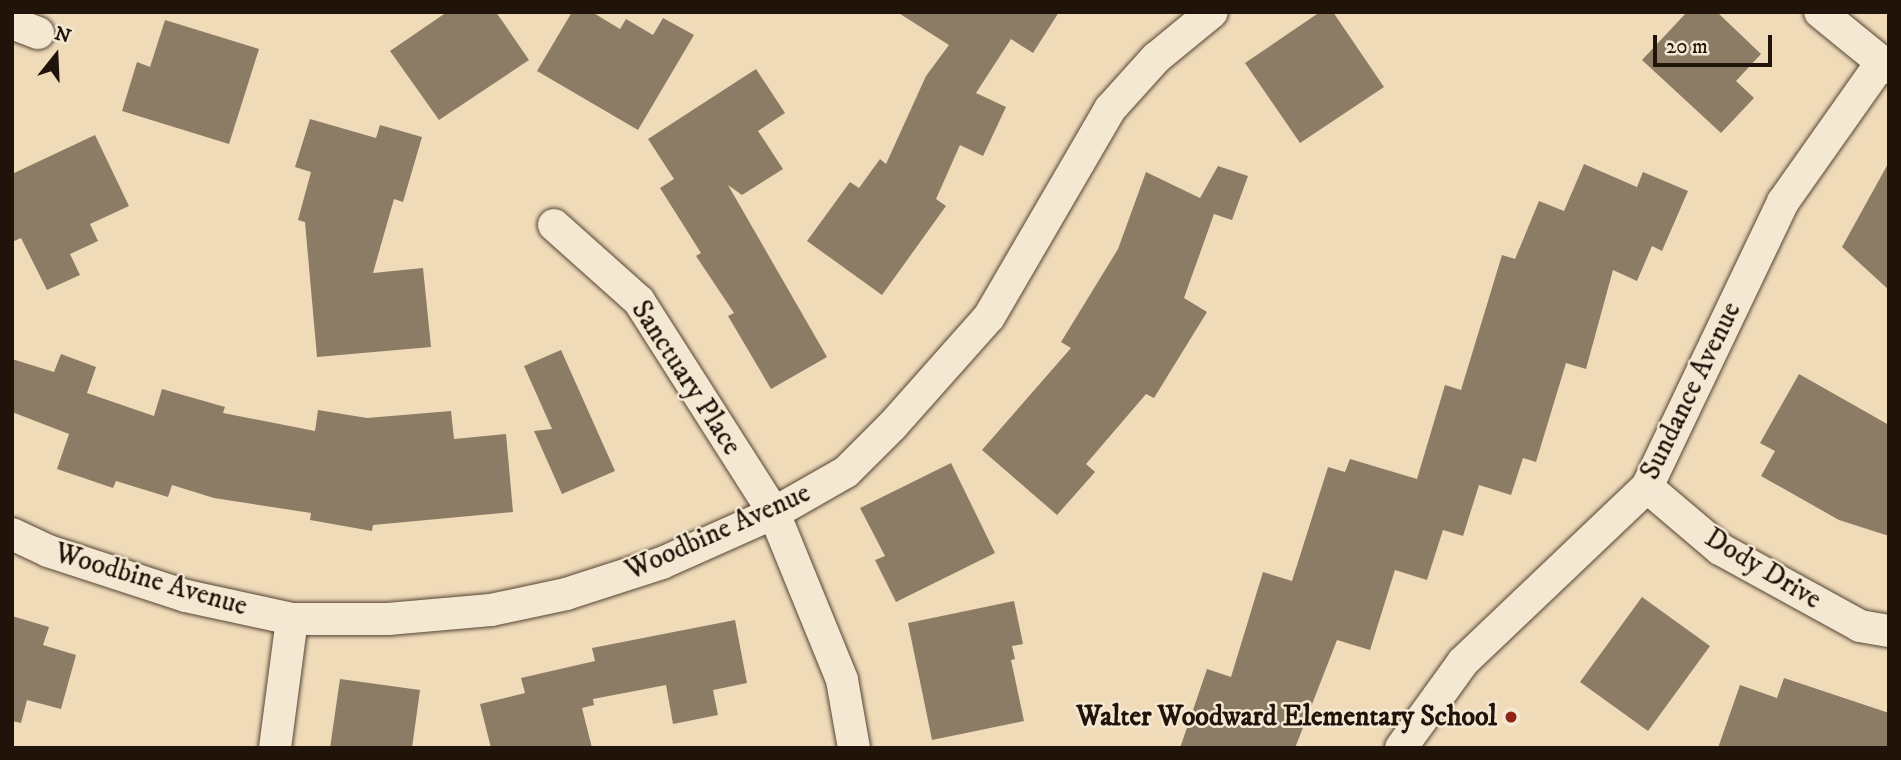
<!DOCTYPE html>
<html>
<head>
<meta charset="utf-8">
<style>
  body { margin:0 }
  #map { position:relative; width:1901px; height:760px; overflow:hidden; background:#f0dbb9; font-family:"IM FELL DW Pica",serif }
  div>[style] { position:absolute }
  .building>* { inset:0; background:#8c7b65 }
  .roads { filter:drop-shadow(0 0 2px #544536) drop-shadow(0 0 2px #544536) }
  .minor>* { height:32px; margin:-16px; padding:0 16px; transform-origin:16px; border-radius:16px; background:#f5e8d2 }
  .dots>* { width:19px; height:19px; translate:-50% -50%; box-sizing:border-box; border:4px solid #f5e8d2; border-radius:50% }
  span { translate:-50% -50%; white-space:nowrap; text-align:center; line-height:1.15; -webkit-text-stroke:5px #f5e8d2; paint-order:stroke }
  .street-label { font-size:28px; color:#20130a }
  .poi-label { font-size:28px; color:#20130a; font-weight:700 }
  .right { translate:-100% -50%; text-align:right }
  .frame { position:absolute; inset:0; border:14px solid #20130a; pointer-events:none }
  .north { position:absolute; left:21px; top:21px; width:70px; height:70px; -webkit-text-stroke:5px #f5e8d2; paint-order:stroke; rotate:18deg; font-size:19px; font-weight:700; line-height:28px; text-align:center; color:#20130a }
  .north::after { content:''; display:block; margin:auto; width:24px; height:32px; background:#20130a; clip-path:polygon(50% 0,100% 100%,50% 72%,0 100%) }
  .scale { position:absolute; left:1653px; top:35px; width:119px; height:32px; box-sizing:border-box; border:4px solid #20130a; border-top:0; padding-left:9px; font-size:21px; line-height:24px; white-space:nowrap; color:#20130a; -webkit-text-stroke:5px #f5e8d2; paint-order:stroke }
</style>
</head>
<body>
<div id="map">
  <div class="building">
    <div style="clip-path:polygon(447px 12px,496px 12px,529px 60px,439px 120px,390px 51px)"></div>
    <div style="clip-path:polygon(572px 12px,592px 12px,620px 29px,626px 19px,653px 35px,663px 18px,694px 35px,638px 130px,537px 71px)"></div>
    <div style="clip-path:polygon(897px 12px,1059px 12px,1033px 53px,1011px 39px,976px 93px,1006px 107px,983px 156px,960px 145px,936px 199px,946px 206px,882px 295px,807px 241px,850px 182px,859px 188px,880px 159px,886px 164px,926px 76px,949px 45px)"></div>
    <div style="clip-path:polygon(1320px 12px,1333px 12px,1384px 87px,1300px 143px,1245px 63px)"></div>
    <div style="clip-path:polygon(1687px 12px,1717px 12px,1761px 54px,1736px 81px,1754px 98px,1721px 133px,1642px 60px)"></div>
    <div style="clip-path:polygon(165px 20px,259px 49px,229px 144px,122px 111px,137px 62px,150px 67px)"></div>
    <div style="clip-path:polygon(756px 69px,785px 113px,758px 131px,783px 169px,742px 195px,728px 185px,827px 357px,771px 389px,728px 316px,734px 313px,696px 256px,701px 253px,660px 188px,674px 179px,648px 139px)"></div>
    <div style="clip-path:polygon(310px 119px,376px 138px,380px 125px,422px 137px,403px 202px,394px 199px,373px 273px,423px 268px,431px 347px,317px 357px,305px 222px,298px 220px,311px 172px,295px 167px)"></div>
    <div style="clip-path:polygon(95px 135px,129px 206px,90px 224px,98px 241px,70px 254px,80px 275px,47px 290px,21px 238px,12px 242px,12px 174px)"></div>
    <div style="clip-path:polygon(1889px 162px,1889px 290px,1842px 247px)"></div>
    <div style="clip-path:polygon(1584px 164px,1637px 187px,1643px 172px,1688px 191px,1662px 251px,1652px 246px,1637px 281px,1613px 270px,1586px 369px,1566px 363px,1536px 462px,1523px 458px,1511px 495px,1479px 485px,1463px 536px,1443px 530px,1427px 580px,1395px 570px,1370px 650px,1337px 640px,1295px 748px,1180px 748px,1207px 669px,1231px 677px,1263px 572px,1292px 581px,1328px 467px,1345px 472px,1350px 459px,1417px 479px,1445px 385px,1461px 390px,1502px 255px,1515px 259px,1539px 201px,1564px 211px)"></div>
    <div style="clip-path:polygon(1218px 166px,1248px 176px,1232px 220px,1214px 214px,1184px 298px,1207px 312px,1154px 398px,1146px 394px,1086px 464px,1095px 472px,1057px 515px,982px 450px,1071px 348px,1061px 342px,1118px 249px,1146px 172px,1200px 198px)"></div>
    <div style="clip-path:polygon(561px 350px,615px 471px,562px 494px,534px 431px,552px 429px,524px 366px)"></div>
    <div style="clip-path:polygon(61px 354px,96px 367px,87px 393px,154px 416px,162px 389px,225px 407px,223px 413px,315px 431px,318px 410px,367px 418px,451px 411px,454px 439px,506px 434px,513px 512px,373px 525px,372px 531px,310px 520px,311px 513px,214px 498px,172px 485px,168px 497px,116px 481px,113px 488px,57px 469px,69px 434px,12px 412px,12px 359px,54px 372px)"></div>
    <div style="clip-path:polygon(1799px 374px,1889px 425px,1889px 536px,1839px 520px,1761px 476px,1775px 451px,1760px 443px)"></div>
    <div style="clip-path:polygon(951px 463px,995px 553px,896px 602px,875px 560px,885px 556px,860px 508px)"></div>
    <div style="clip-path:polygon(1642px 597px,1710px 646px,1648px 731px,1580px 682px)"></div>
    <div style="clip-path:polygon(1014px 601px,1023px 644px,1012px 646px,1015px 659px,1011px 660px,1024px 721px,932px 740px,908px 623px)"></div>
    <div style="clip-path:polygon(12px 616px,49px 627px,43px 645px,76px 655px,61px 709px,27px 700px,21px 723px,12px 721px)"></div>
    <div style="clip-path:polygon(735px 620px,747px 683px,713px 690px,718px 715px,673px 724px,666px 685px,593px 699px,594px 705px,582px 708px,592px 748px,491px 748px,480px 704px,525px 693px,521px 678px,595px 661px,592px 648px)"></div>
    <div style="clip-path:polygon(1784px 678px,1889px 713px,1889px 748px,1718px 748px,1740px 685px,1777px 698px)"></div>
    <div style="clip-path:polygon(340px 679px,420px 690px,412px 748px,330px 748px)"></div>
  </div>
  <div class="roads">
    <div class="minor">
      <div style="left:1820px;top:12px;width:89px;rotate:39.1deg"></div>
      <div style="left:12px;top:23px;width:28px;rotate:21deg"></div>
      <div style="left:554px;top:225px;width:114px;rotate:41.8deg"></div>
      <div style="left:639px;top:301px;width:251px;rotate:57.5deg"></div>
      <div style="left:774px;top:513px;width:180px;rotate:67.8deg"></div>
      <div style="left:842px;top:680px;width:69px;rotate:80deg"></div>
      <div style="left:1647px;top:487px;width:96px;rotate:40.3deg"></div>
      <div style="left:1720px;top:549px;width:160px;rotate:28.8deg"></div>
      <div style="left:1860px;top:626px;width:29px;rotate:10deg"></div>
      <div style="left:12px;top:534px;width:40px;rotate:25deg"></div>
      <div style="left:48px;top:551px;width:145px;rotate:18.1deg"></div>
      <div style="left:186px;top:596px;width:108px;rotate:12.2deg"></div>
      <div style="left:292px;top:619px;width:96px"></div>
      <div style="left:388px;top:619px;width:103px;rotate:-5deg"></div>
      <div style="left:491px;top:610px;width:77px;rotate:-12deg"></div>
      <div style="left:566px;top:594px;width:101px;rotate:-17.9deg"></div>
      <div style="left:662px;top:563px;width:123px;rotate:-24.1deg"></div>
      <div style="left:774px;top:513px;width:83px;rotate:-29.7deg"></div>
      <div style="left:846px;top:472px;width:66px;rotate:-45deg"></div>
      <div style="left:893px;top:425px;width:144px;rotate:-48.4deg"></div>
      <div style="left:989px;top:317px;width:241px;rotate:-59.8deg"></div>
      <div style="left:1110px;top:109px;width:69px;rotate:-48deg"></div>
      <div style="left:1156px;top:58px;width:72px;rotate:-39.4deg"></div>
      <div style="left:275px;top:748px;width:130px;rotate:-82.5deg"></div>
      <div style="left:1401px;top:748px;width:106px;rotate:-54.2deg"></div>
      <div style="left:1463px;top:662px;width:254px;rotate:-43.6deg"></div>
      <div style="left:1647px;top:487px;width:316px;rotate:-64.5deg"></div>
      <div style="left:1783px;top:202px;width:170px;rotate:-54.8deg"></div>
    </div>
  </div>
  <div class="dots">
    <div style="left:1511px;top:717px;background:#8f2418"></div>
  </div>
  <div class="street-label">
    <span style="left:686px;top:378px;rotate:57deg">Sanctuary Place</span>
    <span style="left:1691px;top:391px;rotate:-64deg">Sundance Avenue</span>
    <span style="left:718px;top:532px;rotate:-24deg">Woodbine Avenue</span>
    <span style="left:1763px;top:569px;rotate:31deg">Dody Drive</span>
    <span style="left:151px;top:580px;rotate:16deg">Woodbine Avenue</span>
  </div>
  <div class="poi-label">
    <span class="right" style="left:1497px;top:717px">Walter Woodward Elementary School</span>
  </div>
  <div class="frame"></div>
  <div class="north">N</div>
  <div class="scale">20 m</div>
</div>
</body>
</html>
